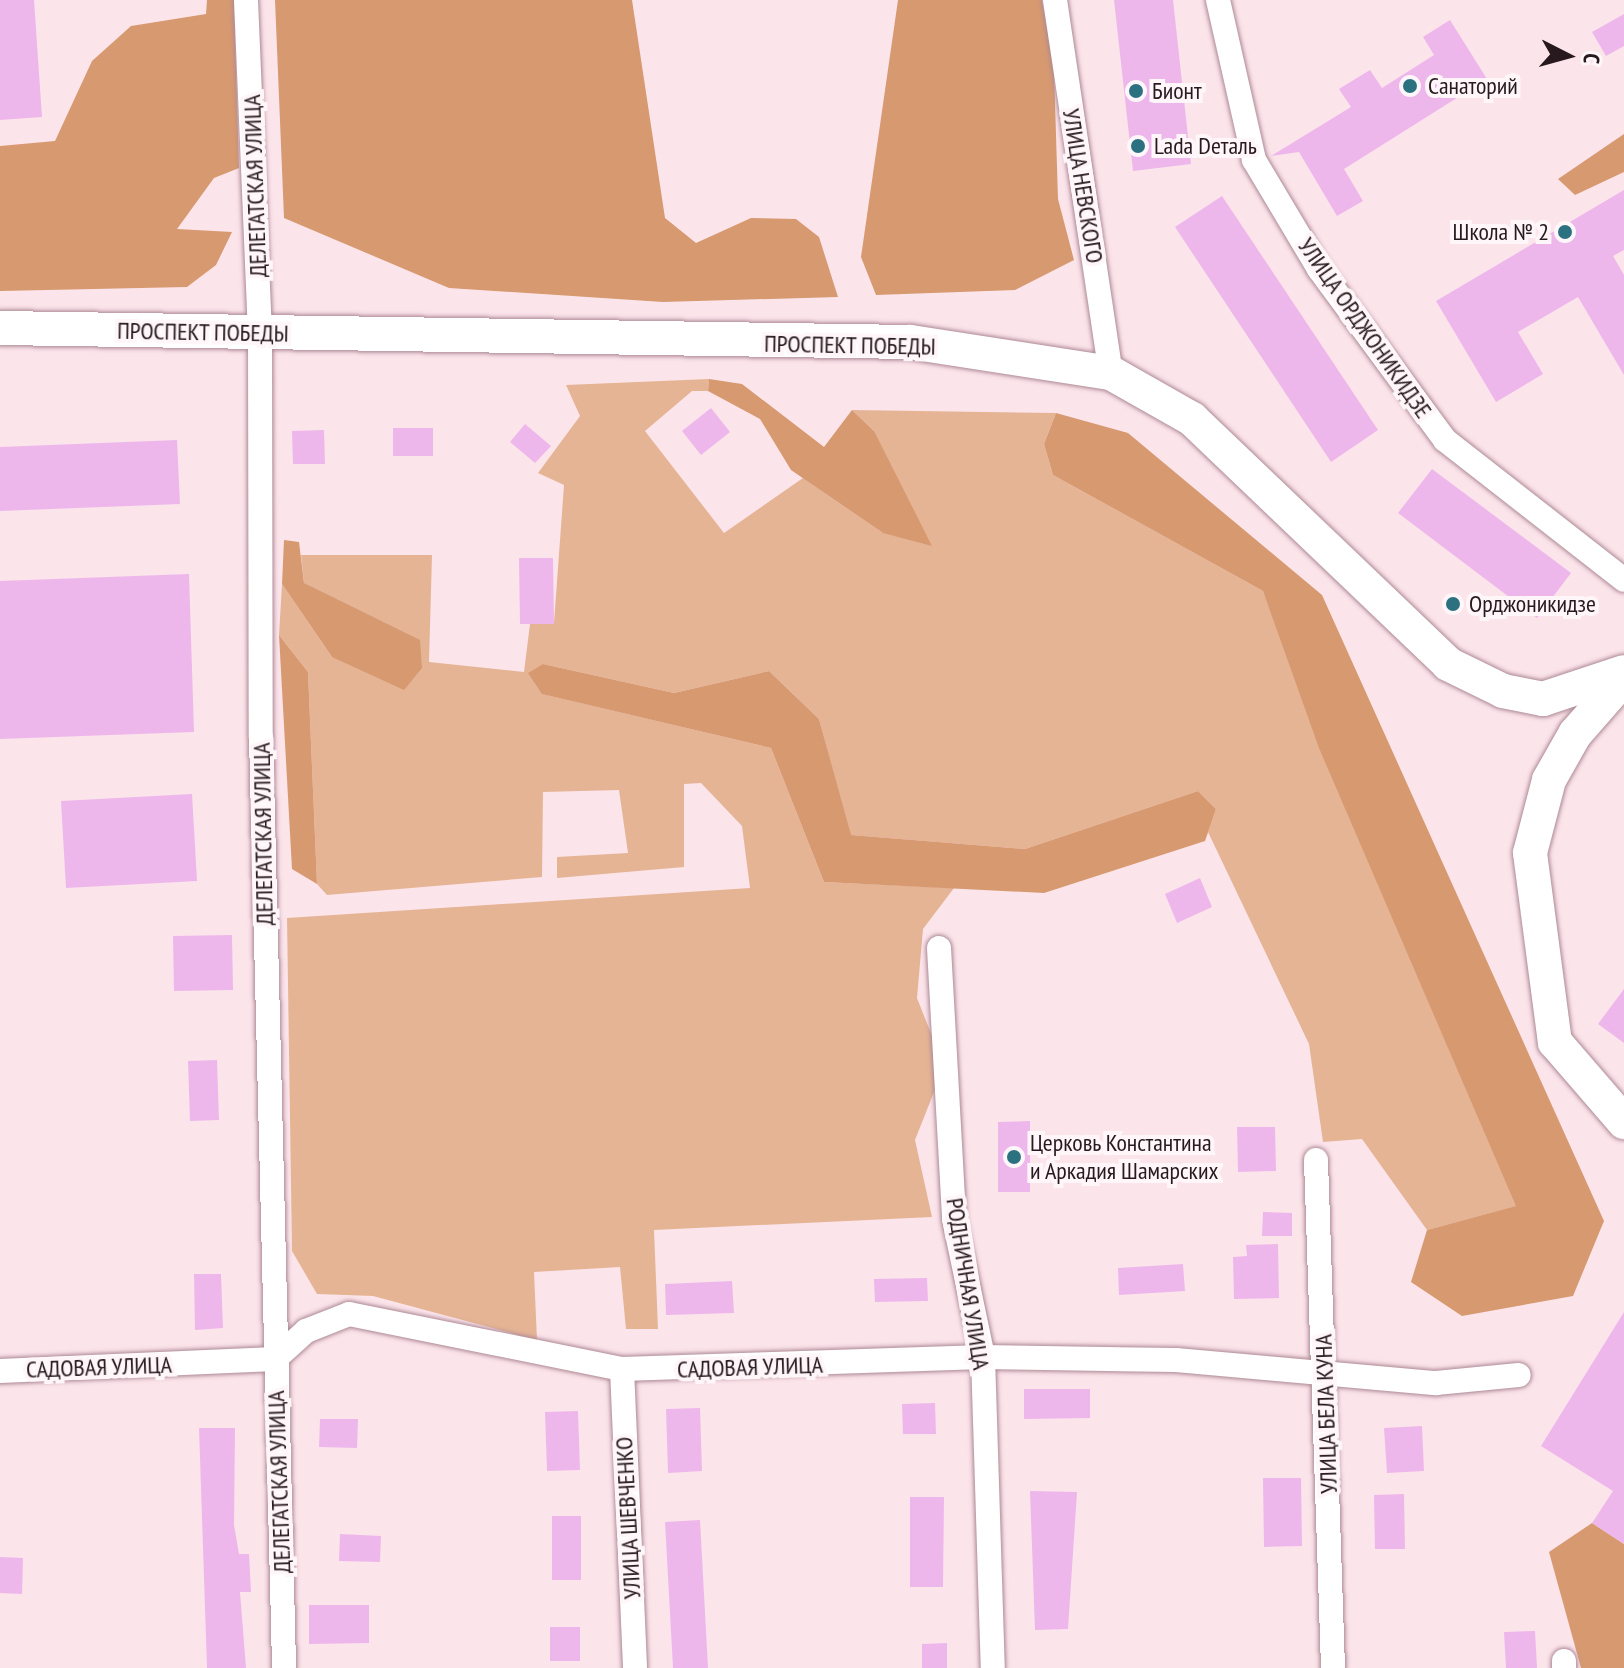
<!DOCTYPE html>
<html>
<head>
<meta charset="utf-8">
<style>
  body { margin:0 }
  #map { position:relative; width:1624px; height:1668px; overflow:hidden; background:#fce4eb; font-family:"PT Sans Narrow",sans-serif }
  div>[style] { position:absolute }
  .green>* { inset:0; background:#e5b495 }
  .forest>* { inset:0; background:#d79970 }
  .building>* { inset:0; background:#eeb7eb }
  .roads { filter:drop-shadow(0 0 2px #ad8995) drop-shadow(0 0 2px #ad8995) }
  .street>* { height:24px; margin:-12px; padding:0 12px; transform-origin:12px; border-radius:12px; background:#fff }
  .secondary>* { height:34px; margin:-17px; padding:0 17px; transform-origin:17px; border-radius:17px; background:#fff }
  .dots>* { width:22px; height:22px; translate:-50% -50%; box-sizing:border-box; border:4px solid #fef6f8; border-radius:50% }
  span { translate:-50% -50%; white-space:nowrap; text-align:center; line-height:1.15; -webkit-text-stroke:8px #fef6f8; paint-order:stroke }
  .poi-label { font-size:24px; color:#27191e }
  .left { translate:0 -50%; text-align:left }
  .right { translate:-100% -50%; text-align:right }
  .street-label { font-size:24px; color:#27191e }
  .north { position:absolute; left:1528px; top:16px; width:80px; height:80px; -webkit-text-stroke:6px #fef6f8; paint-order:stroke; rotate:96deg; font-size:22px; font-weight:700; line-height:32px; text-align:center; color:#27191e }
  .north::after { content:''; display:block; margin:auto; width:28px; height:36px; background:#27191e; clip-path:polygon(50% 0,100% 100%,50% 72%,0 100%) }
</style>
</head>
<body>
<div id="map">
  <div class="green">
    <div style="clip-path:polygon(709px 379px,708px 391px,692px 391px,645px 431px,724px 533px,803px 478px,883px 533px,874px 431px,852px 410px,1056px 413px,1044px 444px,1053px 475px,1263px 591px,1517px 1206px,1427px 1230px,1362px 1139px,1323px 1142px,1309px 1044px,1208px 832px,1216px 809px,1198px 791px,1025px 849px,850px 835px,819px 719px,769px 671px,674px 693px,543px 664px,543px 694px,771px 748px,824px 882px,954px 888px,923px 929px,917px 998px,934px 1041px,936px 1087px,915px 1140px,932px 1217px,654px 1230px,658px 1329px,626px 1329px,620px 1267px,534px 1272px,537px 1340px,373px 1296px,317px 1294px,292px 1251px,287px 918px,750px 888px,742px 826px,701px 783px,684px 784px,684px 867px,557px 878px,557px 857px,628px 853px,619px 790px,543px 792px,542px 877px,327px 895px,317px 884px,308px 672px,279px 635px,282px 584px,332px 657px,338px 603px,304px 583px,301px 555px,432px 555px,429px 662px,524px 672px,530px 624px,554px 623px,564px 485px,538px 473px,580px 416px,566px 385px)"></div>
  </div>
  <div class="forest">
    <div style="clip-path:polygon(207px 0,234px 0,239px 168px,214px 178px,177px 229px,232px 232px,216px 265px,187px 287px,0 291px,0 146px,55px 141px,92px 61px,131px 26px,206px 14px)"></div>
    <div style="clip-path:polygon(275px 0,632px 0,665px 218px,696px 243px,751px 218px,796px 219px,819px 237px,838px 297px,663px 302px,449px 288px,284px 218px)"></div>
    <div style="clip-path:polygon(898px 0,1042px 0,1054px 70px,1058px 199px,1074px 260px,1015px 290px,876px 295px,861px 257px)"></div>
    <div style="clip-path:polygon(1624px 134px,1624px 172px,1575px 195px,1558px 179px)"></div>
    <div style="clip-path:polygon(709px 379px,742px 384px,824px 447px,852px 410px,874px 431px,932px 546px,883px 533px,791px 470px,760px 419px,708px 391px)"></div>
    <div style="clip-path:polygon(1056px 413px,1128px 433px,1322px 595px,1604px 1221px,1573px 1296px,1462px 1316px,1411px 1282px,1427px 1230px,1516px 1206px,1319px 748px,1263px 591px,1053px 475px,1044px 444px)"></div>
    <div style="clip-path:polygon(284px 540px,299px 542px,304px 583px,420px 640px,422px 668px,404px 690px,332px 657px,282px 584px)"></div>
    <div style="clip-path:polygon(279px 635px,308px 672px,317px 884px,292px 869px)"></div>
    <div style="clip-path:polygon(543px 664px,674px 693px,769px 671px,819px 719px,851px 835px,1025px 849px,1198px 791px,1216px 809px,1205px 841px,1044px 893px,824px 882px,771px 748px,542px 694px,528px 673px)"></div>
    <div style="clip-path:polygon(1592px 1523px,1624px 1544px,1624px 1668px,1581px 1668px,1549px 1552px)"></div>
  </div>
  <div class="building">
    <div style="clip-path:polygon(0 0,34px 0,42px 117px,0 120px)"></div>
    <div style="clip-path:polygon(1114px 0,1173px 0,1191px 164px,1133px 171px)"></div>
    <div style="clip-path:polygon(1624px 14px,1624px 46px,1606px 56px,1592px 32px)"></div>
    <div style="clip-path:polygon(1450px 20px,1487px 79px,1344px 169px,1363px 201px,1337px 216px,1299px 152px,1271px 156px,1351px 107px,1339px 89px,1370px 70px,1382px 88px,1434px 55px,1423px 37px)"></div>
    <div style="clip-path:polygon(1624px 190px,1624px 250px,1613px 256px,1624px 275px,1624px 375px,1578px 297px,1518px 332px,1543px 374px,1496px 402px,1436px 301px)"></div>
    <div style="clip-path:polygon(1222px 196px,1378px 430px,1331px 462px,1175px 227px)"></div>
    <div style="clip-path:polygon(711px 408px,730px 432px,701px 455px,682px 431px)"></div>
    <div style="clip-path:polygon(525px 424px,551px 446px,535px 463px,510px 442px)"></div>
    <div style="clip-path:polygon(393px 428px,433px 428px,433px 456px,393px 456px)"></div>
    <div style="clip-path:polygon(324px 430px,325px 464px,293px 464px,292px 431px)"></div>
    <div style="clip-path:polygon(177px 440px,180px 504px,0 511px,0 447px)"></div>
    <div style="clip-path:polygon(1432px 469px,1571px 573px,1537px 618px,1398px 513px)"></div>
    <div style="clip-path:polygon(519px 558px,553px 558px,554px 624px,520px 624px)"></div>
    <div style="clip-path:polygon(189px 574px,194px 732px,0 739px,0 581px)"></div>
    <div style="clip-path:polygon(192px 794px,197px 881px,66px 888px,61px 801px)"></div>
    <div style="clip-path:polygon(1200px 878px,1212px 907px,1177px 923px,1165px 894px)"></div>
    <div style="clip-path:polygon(232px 935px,233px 990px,174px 991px,173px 936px)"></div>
    <div style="clip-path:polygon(1624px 989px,1624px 1043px,1598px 1024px)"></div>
    <div style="clip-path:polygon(217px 1060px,219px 1120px,190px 1121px,188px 1061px)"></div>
    <div style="clip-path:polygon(1030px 1121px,1030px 1192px,998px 1192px,998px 1122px)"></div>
    <div style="clip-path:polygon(1237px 1127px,1275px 1127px,1276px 1171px,1238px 1172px)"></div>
    <div style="clip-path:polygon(1263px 1212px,1292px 1213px,1292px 1236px,1262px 1236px)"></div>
    <div style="clip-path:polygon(1278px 1244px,1279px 1298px,1234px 1299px,1233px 1257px,1247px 1256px,1246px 1245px)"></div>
    <div style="clip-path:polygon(1183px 1264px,1185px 1291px,1119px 1295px,1118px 1268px)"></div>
    <div style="clip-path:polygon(194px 1274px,221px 1274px,223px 1328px,195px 1330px)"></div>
    <div style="clip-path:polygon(927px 1278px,928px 1301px,875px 1302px,874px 1279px)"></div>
    <div style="clip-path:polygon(732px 1281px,734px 1313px,666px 1315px,665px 1284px)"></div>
    <div style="clip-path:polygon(1624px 1312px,1624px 1544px,1592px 1523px,1613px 1491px,1541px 1446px)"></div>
    <div style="clip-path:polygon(1024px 1389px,1090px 1389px,1090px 1418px,1024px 1419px)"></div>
    <div style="clip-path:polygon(935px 1403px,936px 1434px,903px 1434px,902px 1404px)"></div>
    <div style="clip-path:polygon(700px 1408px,702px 1471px,668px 1473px,666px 1409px)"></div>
    <div style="clip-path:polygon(578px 1411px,580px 1470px,547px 1471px,545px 1412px)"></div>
    <div style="clip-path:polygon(320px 1419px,358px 1419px,357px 1448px,319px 1447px)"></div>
    <div style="clip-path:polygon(1422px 1426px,1424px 1471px,1387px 1473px,1384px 1428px)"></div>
    <div style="clip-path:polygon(199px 1428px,235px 1428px,234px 1525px,239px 1554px,249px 1554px,251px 1592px,240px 1592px,246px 1668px,207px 1668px)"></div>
    <div style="clip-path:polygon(1263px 1478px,1301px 1478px,1302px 1546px,1264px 1547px)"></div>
    <div style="clip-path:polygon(1030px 1491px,1077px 1492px,1068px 1629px,1035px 1630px)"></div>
    <div style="clip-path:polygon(1404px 1494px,1405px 1549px,1375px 1549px,1374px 1495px)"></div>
    <div style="clip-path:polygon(910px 1497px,944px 1497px,943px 1587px,910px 1587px)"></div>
    <div style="clip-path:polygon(552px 1516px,581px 1516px,581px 1580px,552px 1580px)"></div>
    <div style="clip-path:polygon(700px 1520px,708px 1668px,673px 1668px,665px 1522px)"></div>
    <div style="clip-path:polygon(340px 1534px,381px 1536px,380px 1562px,339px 1561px)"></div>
    <div style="clip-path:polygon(0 1557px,23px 1558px,22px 1594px,0 1593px)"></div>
    <div style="clip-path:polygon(309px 1605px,369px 1605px,369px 1643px,309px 1644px)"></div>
    <div style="clip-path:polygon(550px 1627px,580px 1627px,580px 1661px,550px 1661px)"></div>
    <div style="clip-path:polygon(1535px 1631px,1537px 1668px,1506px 1668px,1504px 1632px)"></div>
    <div style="clip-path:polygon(947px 1643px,947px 1668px,922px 1668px,922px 1644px)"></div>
  </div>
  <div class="roads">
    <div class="street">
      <div style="left:246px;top:0;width:332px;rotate:87.6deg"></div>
      <div style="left:260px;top:332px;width:405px;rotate:89.9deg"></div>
      <div style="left:261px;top:737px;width:931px;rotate:88.58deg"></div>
      <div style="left:1055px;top:0;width:377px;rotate:81.5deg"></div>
      <div style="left:1218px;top:0;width:164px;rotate:77.3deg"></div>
      <div style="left:1254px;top:160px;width:127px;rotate:59.2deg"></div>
      <div style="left:1319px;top:269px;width:212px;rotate:53.6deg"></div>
      <div style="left:1445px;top:440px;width:227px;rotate:38deg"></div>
      <div style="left:939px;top:948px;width:271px;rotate:86.8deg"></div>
      <div style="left:954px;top:1219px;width:141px;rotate:78.1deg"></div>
      <div style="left:983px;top:1357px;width:311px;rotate:88.2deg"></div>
      <div style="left:1316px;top:1160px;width:508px;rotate:88.08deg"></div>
      <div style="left:622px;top:1369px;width:299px;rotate:87.5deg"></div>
      <div style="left:0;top:1371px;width:275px;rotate:-2.5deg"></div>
      <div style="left:275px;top:1359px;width:42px;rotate:-42.1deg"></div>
      <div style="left:306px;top:1331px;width:46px;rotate:-21.6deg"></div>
      <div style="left:349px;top:1314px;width:278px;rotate:11.4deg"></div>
      <div style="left:622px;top:1369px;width:361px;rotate:-1.9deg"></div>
      <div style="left:983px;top:1357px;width:193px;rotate:0.9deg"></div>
      <div style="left:1176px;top:1360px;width:261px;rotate:5.1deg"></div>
      <div style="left:1436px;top:1383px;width:83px;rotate:-5.5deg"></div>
      <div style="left:1564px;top:1661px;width:7px;rotate:90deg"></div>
    </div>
    <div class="secondary">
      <div style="left:0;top:328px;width:910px;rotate:0.88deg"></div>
      <div style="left:910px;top:342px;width:203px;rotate:8.8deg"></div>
      <div style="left:1111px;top:373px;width:93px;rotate:29.6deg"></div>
      <div style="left:1192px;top:419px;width:354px;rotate:43.7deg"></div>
      <div style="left:1448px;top:664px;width:61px;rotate:26.1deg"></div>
      <div style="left:1503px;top:691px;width:41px;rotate:11.3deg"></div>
      <div style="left:1543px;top:699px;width:85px;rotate:-18.4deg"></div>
      <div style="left:1624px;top:678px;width:74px;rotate:131.2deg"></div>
      <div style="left:1575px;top:734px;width:53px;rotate:119.5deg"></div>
      <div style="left:1549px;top:780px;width:75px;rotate:104.6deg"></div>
      <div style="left:1530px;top:853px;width:191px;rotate:82.5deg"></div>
      <div style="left:1555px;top:1042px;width:106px;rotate:49.2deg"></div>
    </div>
  </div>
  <div class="dots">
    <div style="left:1410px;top:86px;background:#2c7180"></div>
    <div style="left:1136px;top:91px;background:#2c7180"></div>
    <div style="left:1138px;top:146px;background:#2c7180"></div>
    <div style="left:1565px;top:232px;background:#2c7180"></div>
    <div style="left:1453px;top:604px;background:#2c7180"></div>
    <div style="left:1014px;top:1157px;background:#2c7180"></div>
  </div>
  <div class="poi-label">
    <span class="left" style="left:1428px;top:86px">Санаторий</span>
    <span class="left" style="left:1152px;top:91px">Бионт</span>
    <span class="left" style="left:1154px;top:146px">Lada Dеталь</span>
    <span class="right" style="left:1549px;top:232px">Школа № 2</span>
    <span class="left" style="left:1469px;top:604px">Орджоникидзе</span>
    <span class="left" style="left:1030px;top:1157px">Церковь Константина<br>и Аркадия Шамарских</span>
  </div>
  <div class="street-label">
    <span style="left:255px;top:186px;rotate:-92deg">ДЕЛЕГАТСКАЯ УЛИЦА</span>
    <span style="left:1083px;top:186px;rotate:81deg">УЛИЦА НЕВСКОГО</span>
    <span style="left:1365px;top:328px;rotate:55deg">УЛИЦА ОРДЖОНИКИДЗЕ</span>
    <span style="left:203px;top:332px;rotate:1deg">ПРОСПЕКТ ПОБЕДЫ</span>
    <span style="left:850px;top:345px;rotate:1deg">ПРОСПЕКТ ПОБЕДЫ</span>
    <span style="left:263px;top:834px;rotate:-91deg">ДЕЛЕГАТСКАЯ УЛИЦА</span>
    <span style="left:968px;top:1284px;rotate:81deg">РОДНИЧНАЯ УЛИЦА</span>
    <span style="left:99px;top:1367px;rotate:-2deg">САДОВАЯ УЛИЦА</span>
    <span style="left:750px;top:1367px;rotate:-2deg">САДОВАЯ УЛИЦА</span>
    <span style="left:1326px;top:1414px;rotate:-92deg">УЛИЦА БЕЛА КУНА</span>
    <span style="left:279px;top:1482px;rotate:-92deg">ДЕЛЕГАТСКАЯ УЛИЦА</span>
    <span style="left:628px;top:1518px;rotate:-93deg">УЛИЦА ШЕВЧЕНКО</span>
  </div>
  <div class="north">С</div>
</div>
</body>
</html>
